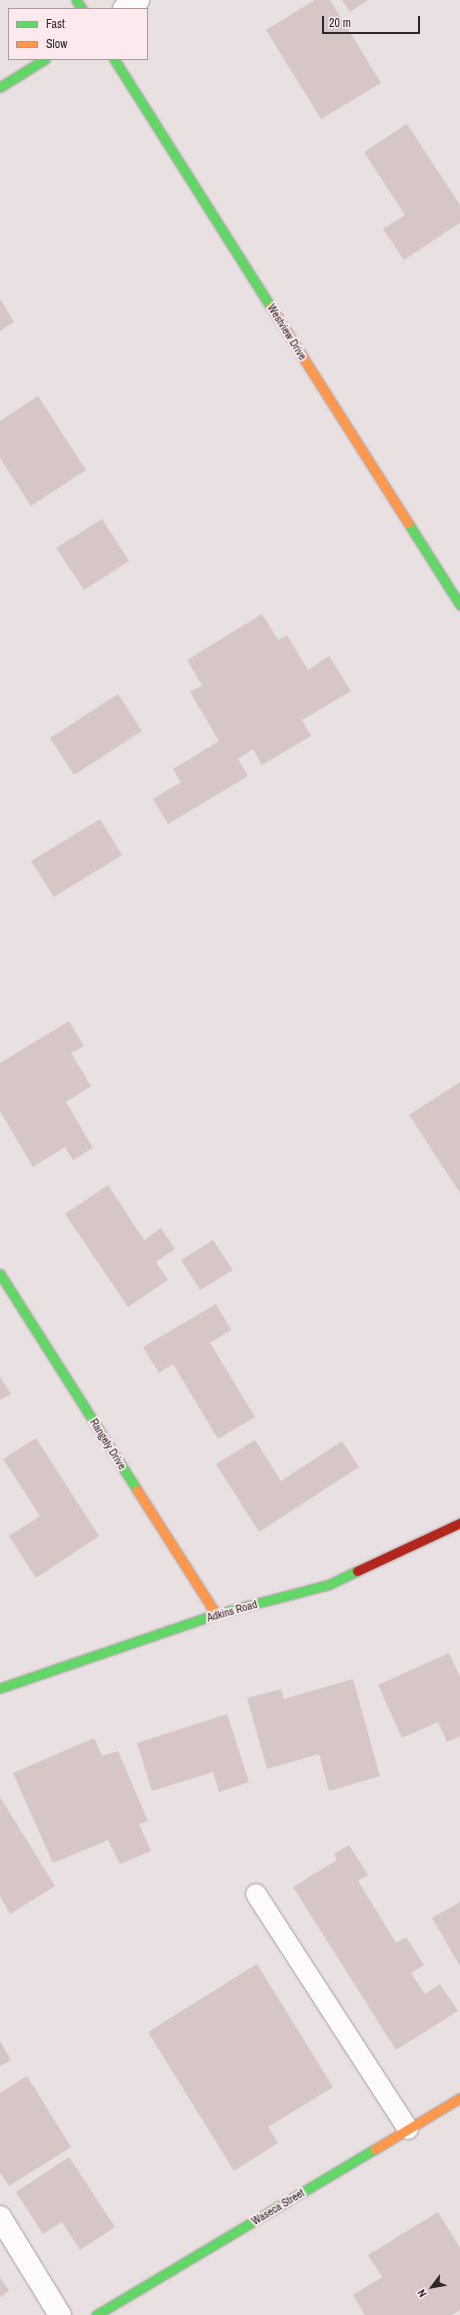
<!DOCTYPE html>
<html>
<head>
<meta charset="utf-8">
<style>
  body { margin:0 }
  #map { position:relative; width:460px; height:2315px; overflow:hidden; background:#e9e0e2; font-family:"Archivo Narrow",sans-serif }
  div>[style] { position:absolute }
  .building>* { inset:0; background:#d6c7c6 }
  .roads { filter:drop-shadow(0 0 1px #a49d9e) drop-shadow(0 0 1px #a49d9e) }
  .lane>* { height:20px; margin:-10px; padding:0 10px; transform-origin:10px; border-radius:10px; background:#fcfafb }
  .street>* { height:22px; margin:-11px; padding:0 11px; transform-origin:11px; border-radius:11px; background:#fcfafb }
  .fast>* { height:9px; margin:-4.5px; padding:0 4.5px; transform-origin:4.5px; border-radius:4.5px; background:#63d668 }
  .slow>* { height:9px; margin:-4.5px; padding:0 4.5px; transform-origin:4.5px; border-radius:4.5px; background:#ff974d }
  .jam>* { height:9px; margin:-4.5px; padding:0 4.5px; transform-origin:4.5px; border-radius:4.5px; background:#b3261e }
  span { translate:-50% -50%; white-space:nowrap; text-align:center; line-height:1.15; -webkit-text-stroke:4px #fbe9ee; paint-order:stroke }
  .street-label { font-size:11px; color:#2e2729 }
  .legend { position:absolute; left:8px; top:8px; width:140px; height:52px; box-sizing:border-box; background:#fbe9ee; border:1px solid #a99b9f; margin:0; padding:5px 7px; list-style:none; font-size:12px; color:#2e2729 }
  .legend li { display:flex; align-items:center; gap:8px; height:20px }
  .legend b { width:20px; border:1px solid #a99b9f }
  .north { position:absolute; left:412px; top:2267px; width:40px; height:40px; -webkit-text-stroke:3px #fbe9ee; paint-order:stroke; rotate:238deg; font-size:11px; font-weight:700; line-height:16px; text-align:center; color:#2e2729 }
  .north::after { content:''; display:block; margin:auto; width:14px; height:18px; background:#2e2729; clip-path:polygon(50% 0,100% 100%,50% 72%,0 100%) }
  .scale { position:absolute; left:322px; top:16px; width:98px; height:18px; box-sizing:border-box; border:2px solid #2e2729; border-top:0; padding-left:5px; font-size:12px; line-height:14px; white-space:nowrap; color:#2e2729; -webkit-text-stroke:3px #fbe9ee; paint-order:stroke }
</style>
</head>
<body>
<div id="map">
  <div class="building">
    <div style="clip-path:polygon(315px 0,330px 0,381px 83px,321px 119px,266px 30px)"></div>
    <div style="clip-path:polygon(342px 0,368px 0,350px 12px)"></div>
    <div style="clip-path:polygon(407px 124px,460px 205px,460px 223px,404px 260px,383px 229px,405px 215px,364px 152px)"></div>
    <div style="clip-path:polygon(0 299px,14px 322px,0 331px)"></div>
    <div style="clip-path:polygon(38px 396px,86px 470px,31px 506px,0 458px,0 421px)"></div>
    <div style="clip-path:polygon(102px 519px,129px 561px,84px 590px,56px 548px)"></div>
    <div style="clip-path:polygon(262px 614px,278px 640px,287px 635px,308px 670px,329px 656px,351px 691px,302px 720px,311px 736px,262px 765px,253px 749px,238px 759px,248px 776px,168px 824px,153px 799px,181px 782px,173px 769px,219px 741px,190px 692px,202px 685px,187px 660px)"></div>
    <div style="clip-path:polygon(118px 694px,142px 731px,74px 775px,50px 738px)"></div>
    <div style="clip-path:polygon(100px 819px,122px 855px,54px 897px,31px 861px)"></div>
    <div style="clip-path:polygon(69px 1021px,84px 1046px,71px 1053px,91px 1086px,66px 1102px,93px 1148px,73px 1160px,65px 1147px,33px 1167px,0 1111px,0 1063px)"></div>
    <div style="clip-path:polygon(460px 1082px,460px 1193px,409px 1115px)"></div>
    <div style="clip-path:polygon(108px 1185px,144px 1240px,161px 1228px,175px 1249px,156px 1262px,168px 1280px,128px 1307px,65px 1214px)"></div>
    <div style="clip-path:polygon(213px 1240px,233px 1270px,200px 1290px,181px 1260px)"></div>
    <div style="clip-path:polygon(216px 1304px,231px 1330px,210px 1343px,255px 1417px,218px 1439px,173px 1364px,159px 1373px,143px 1347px)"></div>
    <div style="clip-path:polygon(0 1377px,11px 1394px,0 1400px)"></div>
    <div style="clip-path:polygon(36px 1438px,99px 1536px,36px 1578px,9px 1536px,40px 1516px,3px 1459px)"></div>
    <div style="clip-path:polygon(255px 1440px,281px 1481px,342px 1441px,359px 1467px,259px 1532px,216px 1464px)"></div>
    <div style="clip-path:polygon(449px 1653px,460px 1677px,460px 1736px,447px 1742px,438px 1722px,402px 1738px,378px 1685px)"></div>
    <div style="clip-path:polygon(353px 1679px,380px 1776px,329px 1791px,319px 1754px,267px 1769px,247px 1698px,281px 1689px,284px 1699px)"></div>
    <div style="clip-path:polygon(227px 1714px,249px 1782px,219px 1792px,213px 1772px,152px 1791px,137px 1743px)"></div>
    <div style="clip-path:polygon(94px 1738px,102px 1756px,118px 1751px,148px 1821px,139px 1824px,151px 1851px,120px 1864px,108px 1840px,53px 1863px,13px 1773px)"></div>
    <div style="clip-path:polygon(0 1797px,55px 1886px,10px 1914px,0 1896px)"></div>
    <div style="clip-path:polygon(349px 1845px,368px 1875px,358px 1881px,396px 1943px,406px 1937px,424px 1965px,411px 1973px,425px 1994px,440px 1984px,458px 2011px,396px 2050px,293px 1887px,337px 1860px,334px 1854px)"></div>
    <div style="clip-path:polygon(460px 1902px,460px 1966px,432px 1918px)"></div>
    <div style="clip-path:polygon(257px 1964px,333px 2087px,268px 2127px,278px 2143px,234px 2171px,148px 2032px)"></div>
    <div style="clip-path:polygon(0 2041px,11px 2060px,0 2066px)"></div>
    <div style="clip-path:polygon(27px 2076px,71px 2147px,9px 2186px,0 2173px,0 2093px)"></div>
    <div style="clip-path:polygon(69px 2157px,115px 2227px,80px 2250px,62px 2222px,43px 2234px,16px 2192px)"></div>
    <div style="clip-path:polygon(438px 2212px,460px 2248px,460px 2310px,452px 2315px,365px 2315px,353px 2295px,382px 2277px,368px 2255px)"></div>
    <div style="clip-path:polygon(0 2277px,9px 2291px,0 2297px)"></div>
  </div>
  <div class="roads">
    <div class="lane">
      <div style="left:256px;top:1894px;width:280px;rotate:57.1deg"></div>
    </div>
    <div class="street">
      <div style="left:124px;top:9px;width:17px;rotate:-33deg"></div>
      <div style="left:0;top:2217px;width:115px;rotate:58.5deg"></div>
    </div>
    <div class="fast">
      <div style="left:76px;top:0;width:11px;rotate:56deg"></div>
      <div style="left:114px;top:59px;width:294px;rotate:57.7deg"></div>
      <div style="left:0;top:87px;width:53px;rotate:-31.9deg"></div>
      <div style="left:408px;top:523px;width:97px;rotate:57.6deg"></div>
      <div style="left:0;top:1274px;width:256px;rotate:57.6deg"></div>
      <div style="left:0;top:1688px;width:228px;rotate:-18.9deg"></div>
      <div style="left:216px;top:1614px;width:118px;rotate:-14.7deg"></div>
      <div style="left:330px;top:1584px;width:30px;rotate:-26deg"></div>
      <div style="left:96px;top:2315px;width:325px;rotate:-30.8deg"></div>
    </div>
    <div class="slow">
      <div style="left:271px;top:307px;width:256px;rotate:57.6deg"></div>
      <div style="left:137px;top:1490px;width:147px;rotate:57.5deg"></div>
      <div style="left:375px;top:2149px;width:99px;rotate:-31deg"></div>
    </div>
    <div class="jam">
      <div style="left:357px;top:1571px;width:114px;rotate:-25deg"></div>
    </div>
  </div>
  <div class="street-label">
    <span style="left:287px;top:332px;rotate:58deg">Westview Drive</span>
    <span style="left:108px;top:1444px;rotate:58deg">Rangely Drive</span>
    <span style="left:232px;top:1611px;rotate:-16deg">Adkins Road</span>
    <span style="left:278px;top:2207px;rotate:-31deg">Waseca Street</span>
  </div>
  <ul class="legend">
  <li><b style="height:5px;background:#63d668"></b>Fast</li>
  <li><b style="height:5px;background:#ff974d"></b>Slow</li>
  </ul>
  <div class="north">N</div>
  <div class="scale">20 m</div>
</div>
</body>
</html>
